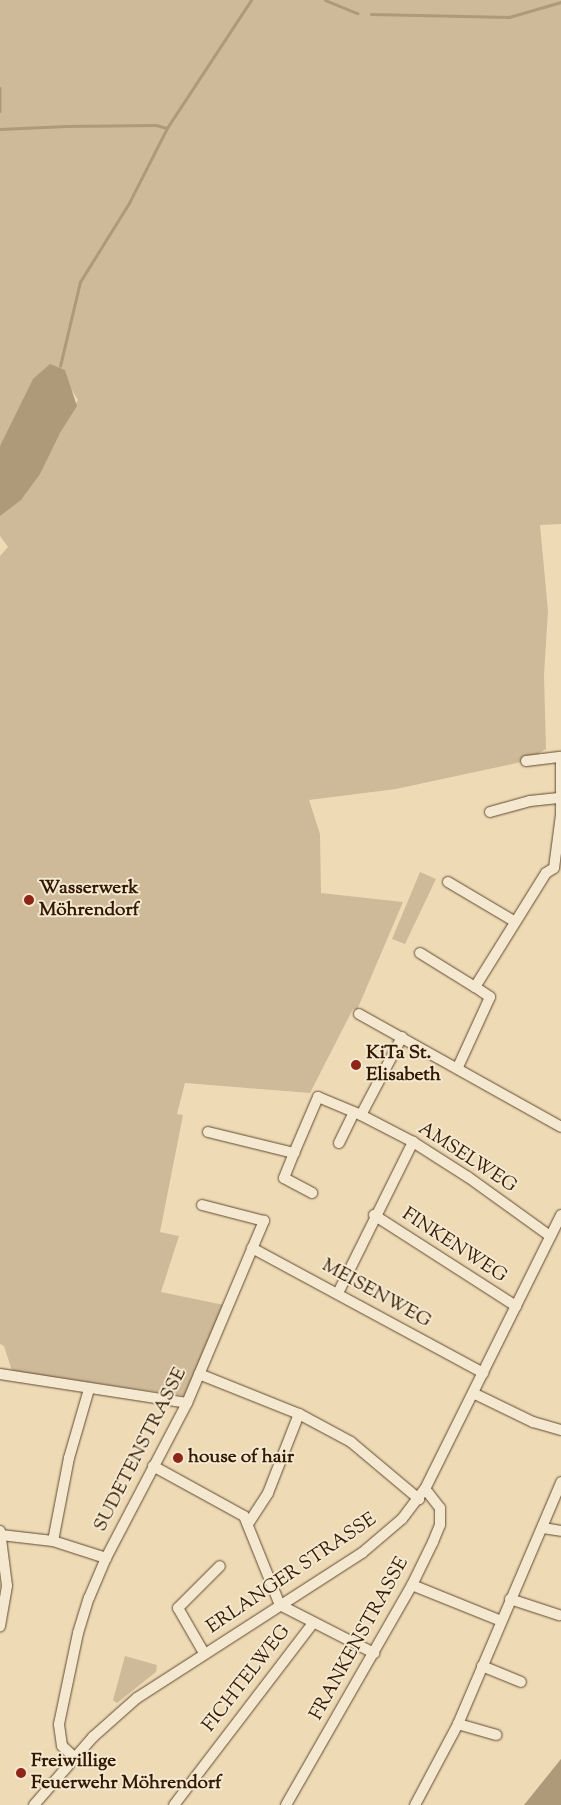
<!DOCTYPE html>
<html>
<head>
<meta charset="utf-8">
<style>
  body { margin:0 }
  #map { position:relative; width:561px; height:1805px; overflow:hidden; background:#eedbb6; font-family:"Sorts Mill Goudy",serif }
  div>[style] { position:absolute }
  .green>* { inset:0; background:#ceba98 }
  .water>* { inset:0; background:#ae9979 }
  .stream>* { height:2.5px; margin:-1.25px; padding:0 1.25px; transform-origin:1.25px; border-radius:1.25px; background:#ae9979 }
  .roads { filter:drop-shadow(0 0 1px #624a30) drop-shadow(0 0 1px #624a30) }
  .minor>* { height:10px; margin:-5px; padding:0 5px; transform-origin:5px; border-radius:5px; background:#f4e8d0 }
  .dots>* { width:14px; height:14px; translate:-50% -50%; box-sizing:border-box; border:2px solid #f4e8d0; border-radius:50% }
  span { translate:-50% -50%; white-space:nowrap; text-align:center; line-height:1.15; -webkit-text-stroke:4px #f4e8d0; paint-order:stroke }
  .poi-label { font-size:19px; color:#331903; font-weight:700 }
  .left { translate:0 -50%; text-align:left }
  .street-label { font-size:19px; color:#331903 }
</style>
</head>
<body>
<div id="map">
  <div class="green">
    <div style="clip-path:polygon(0 0,561px 0,561px 524px,540px 525px,548px 611px,544px 675px,546px 749px,526px 761px,396px 789px,309px 800px,320px 834px,321px 893px,403px 902px,357px 1010px,353px 1009px,310px 1093px,185px 1083px,177px 1114px,183px 1115px,160px 1232px,179px 1236px,161px 1292px,224px 1305px,184px 1396px,12px 1371px,4px 1346px,0 1344px,0 556px,8px 547px,0 536px,0 516px,60px 433px,78px 400px,68px 384px,65px 370px,0 446px)"></div>
    <div style="clip-path:polygon(420px 872px,436px 879px,405px 944px,392px 939px)"></div>
    <div style="clip-path:polygon(125px 1656px,157px 1665px,156px 1672px,117px 1703px,113px 1700px)"></div>
  </div>
  <div class="water">
    <div style="clip-path:polygon(50px 364px,65px 370px,77px 406px,60px 433px,40px 474px,21px 500px,0 516px,0 446px,33px 379px)"></div>
    <div style="clip-path:polygon(561px 1759px,561px 1805px,524px 1805px)"></div>
  </div>
  <div class="stream">
    <div style="left:325px;top:0;width:35px;rotate:22deg"></div>
    <div style="left:371px;top:14px;width:138px;rotate:1.2deg"></div>
    <div style="left:509px;top:17px;width:54px;rotate:-16.1deg"></div>
    <div style="left:0;top:88px;width:23px;rotate:90deg"></div>
    <div style="left:0;top:129px;width:66px;rotate:-2.6deg"></div>
    <div style="left:66px;top:126px;width:90px;rotate:-0.6deg"></div>
    <div style="left:156px;top:125px;width:11px;rotate:15deg"></div>
    <div style="left:60px;top:366px;width:86px;rotate:-76.6deg"></div>
    <div style="left:80px;top:282px;width:93px;rotate:-58.2deg"></div>
    <div style="left:129px;top:203px;width:84px;rotate:-63.1deg"></div>
    <div style="left:167px;top:128px;width:153px;rotate:-56.7deg"></div>
  </div>
  <div class="roads">
    <div class="minor">
      <div style="left:561px;top:757px;width:57px;rotate:90deg"></div>
      <div style="left:526px;top:761px;width:35px;rotate:-7deg"></div>
      <div style="left:490px;top:812px;width:41px;rotate:-15.4deg"></div>
      <div style="left:530px;top:801px;width:31px;rotate:-6deg"></div>
      <div style="left:448px;top:882px;width:77px;rotate:30.6deg"></div>
      <div style="left:420px;top:953px;width:65px;rotate:31.7deg"></div>
      <div style="left:359px;top:1014px;width:231px;rotate:29.2deg"></div>
      <div style="left:402px;top:1037px;width:88px;rotate:117.7deg"></div>
      <div style="left:361px;top:1115px;width:59px;rotate:27.4deg"></div>
      <div style="left:413px;top:1142px;width:65px;rotate:32.5deg"></div>
      <div style="left:468px;top:1177px;width:101px;rotate:35.7deg"></div>
      <div style="left:458px;top:1067px;width:77px;rotate:-65.4deg"></div>
      <div style="left:490px;top:997px;width:18px;rotate:-146deg"></div>
      <div style="left:475px;top:987px;width:134px;rotate:-58.1deg"></div>
      <div style="left:546px;top:873px;width:9px;rotate:-32deg"></div>
      <div style="left:554px;top:868px;width:53px;rotate:-82.5deg"></div>
      <div style="left:208px;top:1132px;width:89px;rotate:13.7deg"></div>
      <div style="left:294px;top:1153px;width:61px;rotate:-66.8deg"></div>
      <div style="left:318px;top:1097px;width:47px;rotate:22.7deg"></div>
      <div style="left:339px;top:1143px;width:34px;rotate:-64deg"></div>
      <div style="left:294px;top:1153px;width:27px;rotate:112deg"></div>
      <div style="left:284px;top:1178px;width:32px;rotate:28deg"></div>
      <div style="left:374px;top:1215px;width:169px;rotate:32.7deg"></div>
      <div style="left:252px;top:1248px;width:263px;rotate:28.4deg"></div>
      <div style="left:338px;top:1293px;width:169px;rotate:-63.6deg"></div>
      <div style="left:0;top:1374px;width:189px;rotate:8.8deg"></div>
      <div style="left:199px;top:1374px;width:108px;rotate:21.8deg"></div>
      <div style="left:299px;top:1414px;width:59px;rotate:28.3deg"></div>
      <div style="left:351px;top:1442px;width:89px;rotate:40deg"></div>
      <div style="left:473px;top:1393px;width:67px;rotate:25.8deg"></div>
      <div style="left:533px;top:1422px;width:29px;rotate:16deg"></div>
      <div style="left:153px;top:1466px;width:104px;rotate:28.8deg"></div>
      <div style="left:244px;top:1516px;width:96px;rotate:68deg"></div>
      <div style="left:280px;top:1605px;width:106px;rotate:27.1deg"></div>
      <div style="left:248px;top:1524px;width:37px;rotate:-57deg"></div>
      <div style="left:268px;top:1493px;width:85px;rotate:-68.6deg"></div>
      <div style="left:543px;top:1528px;width:18px;rotate:9deg"></div>
      <div style="left:0;top:1531px;width:55px;rotate:82.7deg"></div>
      <div style="left:7px;top:1586px;width:41px;rotate:99.9deg"></div>
      <div style="left:1px;top:1535px;width:52px;rotate:6.6deg"></div>
      <div style="left:53px;top:1541px;width:56px;rotate:17.8deg"></div>
      <div style="left:53px;top:1541px;width:85px;rotate:-79.1deg"></div>
      <div style="left:69px;top:1458px;width:72px;rotate:-73.8deg"></div>
      <div style="left:412px;top:1585px;width:96px;rotate:22deg"></div>
      <div style="left:510px;top:1599px;width:52px;rotate:18.1deg"></div>
      <div style="left:204px;top:1653px;width:52px;rotate:-120deg"></div>
      <div style="left:178px;top:1608px;width:59px;rotate:-45deg"></div>
      <div style="left:482px;top:1666px;width:42px;rotate:22.3deg"></div>
      <div style="left:458px;top:1724px;width:40px;rotate:16deg"></div>
      <div style="left:74px;top:1757px;width:16px;rotate:-137deg"></div>
      <div style="left:62px;top:1746px;width:22px;rotate:-98deg"></div>
      <div style="left:59px;top:1724px;width:93px;rotate:-78.2deg"></div>
      <div style="left:78px;top:1633px;width:37px;rotate:-73deg"></div>
      <div style="left:89px;top:1598px;width:43px;rotate:-67deg"></div>
      <div style="left:106px;top:1558px;width:175px;rotate:-62.4deg"></div>
      <div style="left:187px;top:1403px;width:198px;rotate:-67.1deg"></div>
      <div style="left:264px;top:1221px;width:64px;rotate:-165.5deg"></div>
      <div style="left:34px;top:1805px;width:90px;rotate:-49.1deg"></div>
      <div style="left:93px;top:1737px;width:59px;rotate:-41.6deg"></div>
      <div style="left:137px;top:1698px;width:268px;rotate:-32.8deg"></div>
      <div style="left:362px;top:1553px;width:52px;rotate:-40.4deg"></div>
      <div style="left:402px;top:1519px;width:38px;rotate:-53deg"></div>
      <div style="left:425px;top:1489px;width:306px;rotate:-63.6deg"></div>
      <div style="left:174px;top:1805px;width:229px;rotate:-52.6deg"></div>
      <div style="left:286px;top:1805px;width:254px;rotate:-60.2deg"></div>
      <div style="left:412px;top:1585px;width:48px;rotate:-64deg"></div>
      <div style="left:433px;top:1542px;width:18px;rotate:-68deg"></div>
      <div style="left:440px;top:1525px;width:17px;rotate:-90deg"></div>
      <div style="left:440px;top:1508px;width:24px;rotate:-128deg"></div>
      <div style="left:415px;top:1805px;width:92px;rotate:-62deg"></div>
      <div style="left:458px;top:1724px;width:263px;rotate:-66.9deg"></div>
    </div>
  </div>
  <div class="dots">
    <div style="left:29px;top:900px;background:#8f2418"></div>
    <div style="left:356px;top:1065px;background:#8f2418"></div>
    <div style="left:178px;top:1458px;background:#8f2418"></div>
    <div style="left:21px;top:1773px;background:#8f2418"></div>
  </div>
  <div class="poi-label">
    <span class="left" style="left:39px;top:900px">Wasserwerk<br>Möhrendorf</span>
    <span class="left" style="left:366px;top:1065px">KiTa St.<br>Elisabeth</span>
    <span class="left" style="left:188px;top:1458px">house of hair</span>
    <span class="left" style="left:31px;top:1773px">Freiwillige<br>Feuerwehr Möhrendorf</span>
  </div>
  <div class="street-label">
    <span style="left:467px;top:1158px;rotate:33deg">AMSELWEG</span>
    <span style="left:454px;top:1246px;rotate:33deg">FINKENWEG</span>
    <span style="left:376px;top:1294px;rotate:29deg">MEISENWEG</span>
    <span style="left:141px;top:1450px;rotate:-63deg">SUDETENSTRASSE</span>
    <span style="left:292px;top:1574px;rotate:-34deg">ERLANGER STRASSE</span>
    <span style="left:360px;top:1639px;rotate:-61deg">FRANKENSTRASSE</span>
    <span style="left:247px;top:1679px;rotate:-52deg">FICHTELWEG</span>
  </div>
</div>
</body>
</html>
